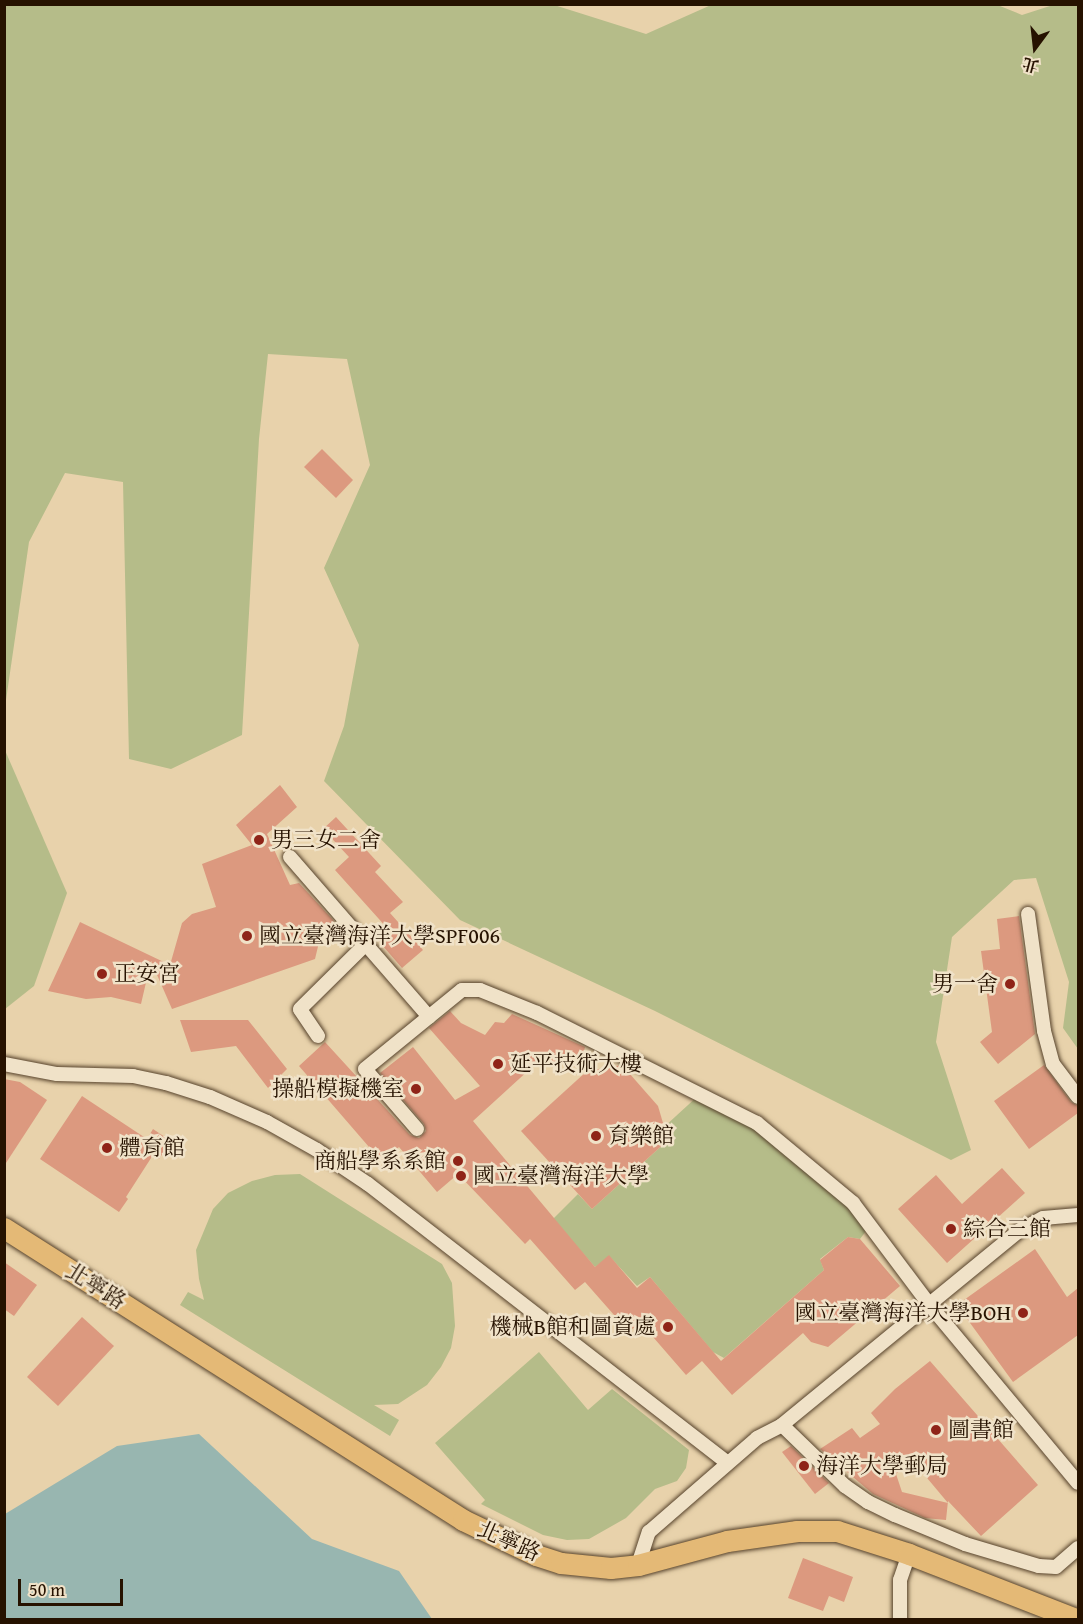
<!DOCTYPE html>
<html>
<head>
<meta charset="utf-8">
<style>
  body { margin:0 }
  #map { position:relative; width:1083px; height:1624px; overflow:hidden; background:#e8d2ab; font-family:"Gentium Book Plus","Noto Serif TC",serif }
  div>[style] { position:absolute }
  .green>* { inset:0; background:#b5bc89 }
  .water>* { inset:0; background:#98b6b0 }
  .building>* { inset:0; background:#dc997f }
  .roads { filter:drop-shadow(0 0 2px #56422b) drop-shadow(0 0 2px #56422b) }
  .minor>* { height:14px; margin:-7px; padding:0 7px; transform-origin:7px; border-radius:7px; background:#f0e2c8 }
  .primary>* { height:21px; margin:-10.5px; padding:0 10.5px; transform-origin:10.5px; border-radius:10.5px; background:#e4b976 }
  .dots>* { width:16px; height:16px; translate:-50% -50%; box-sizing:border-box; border:3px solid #f0e2c8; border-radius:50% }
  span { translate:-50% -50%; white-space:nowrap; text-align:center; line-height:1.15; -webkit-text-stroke:5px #f0e2c8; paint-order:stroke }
  .poi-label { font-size:22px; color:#261200 }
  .left { translate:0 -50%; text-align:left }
  .right { translate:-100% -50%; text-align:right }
  .street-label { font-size:22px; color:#261200 }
  .frame { position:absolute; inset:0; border:6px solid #261200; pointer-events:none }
  .north { position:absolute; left:1005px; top:18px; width:60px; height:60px; -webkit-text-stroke:4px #f0e2c8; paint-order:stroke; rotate:195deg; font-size:16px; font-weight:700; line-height:24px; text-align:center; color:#261200 }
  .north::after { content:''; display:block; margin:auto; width:21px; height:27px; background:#261200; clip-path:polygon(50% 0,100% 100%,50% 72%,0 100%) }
  .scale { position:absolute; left:18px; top:1579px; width:105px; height:27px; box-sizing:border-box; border:3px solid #261200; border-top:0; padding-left:8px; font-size:18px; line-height:21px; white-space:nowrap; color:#261200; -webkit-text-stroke:4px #f0e2c8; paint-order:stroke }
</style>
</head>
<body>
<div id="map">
  <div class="green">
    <div style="clip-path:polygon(551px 4px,646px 34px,711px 5px,995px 4px,1022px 15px,1053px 5px,1078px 5px,1078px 1049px,1063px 1028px,1069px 982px,1036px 878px,1014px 880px,952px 937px,936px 1042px,971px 1150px,951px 1160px,655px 1011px,460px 920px,324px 781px,344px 726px,359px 645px,324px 568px,370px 465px,347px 359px,268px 354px,259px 439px,242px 735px,171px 769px,129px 759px,123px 482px,65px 473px,29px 542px,5px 707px,5px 5px)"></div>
    <div style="clip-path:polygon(4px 748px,67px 893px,34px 986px,5px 1009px)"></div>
    <div style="clip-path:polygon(700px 1094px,762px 1125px,869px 1227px,860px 1239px,848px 1237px,820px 1259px,824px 1270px,724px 1358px,713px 1352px,650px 1277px,637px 1286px,610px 1257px,595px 1267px,553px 1219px,578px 1194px,592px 1209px,668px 1140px,664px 1127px)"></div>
    <div style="clip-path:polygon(300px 1174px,442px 1264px,452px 1283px,455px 1326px,451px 1348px,441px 1367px,427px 1385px,398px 1404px,374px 1405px,399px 1420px,390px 1436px,180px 1305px,188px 1292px,204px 1300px,199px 1279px,196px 1250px,213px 1209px,228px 1193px,252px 1181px,275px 1175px)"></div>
    <div style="clip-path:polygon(539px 1352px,588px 1410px,612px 1389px,689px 1450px,686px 1468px,677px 1481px,655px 1489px,626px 1518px,589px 1539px,567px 1540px,543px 1535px,481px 1504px,485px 1500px,435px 1443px)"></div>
  </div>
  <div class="water">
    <div style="clip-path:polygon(199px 1434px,312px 1539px,399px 1571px,432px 1619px,5px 1619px,5px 1514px,117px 1446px)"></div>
  </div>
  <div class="building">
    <div style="clip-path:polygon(322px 449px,353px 480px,336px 498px,304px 467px)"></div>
    <div style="clip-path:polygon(280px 785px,297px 807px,267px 834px,290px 885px,299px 883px,334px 921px,321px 934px,315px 959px,172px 1009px,151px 961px,141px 1004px,111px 997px,86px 999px,48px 991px,80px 922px,170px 965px,182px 923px,192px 914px,216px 907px,202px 864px,252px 845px,236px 825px)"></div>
    <div style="clip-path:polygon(336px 817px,381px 866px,375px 872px,403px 902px,390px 913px,423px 950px,402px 968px,376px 938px,387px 928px,335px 870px,349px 857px,323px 829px)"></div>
    <div style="clip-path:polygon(1019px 916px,1035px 1034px,998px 1064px,980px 1042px,992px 1032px,981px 951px,1000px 949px,997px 919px)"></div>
    <div style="clip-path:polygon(450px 1011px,461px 1023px,485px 1035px,495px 1022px,504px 1023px,512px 1014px,585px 1047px,580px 1068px,541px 1059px,473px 1121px,595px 1267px,609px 1255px,637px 1288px,650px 1277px,721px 1361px,824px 1270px,820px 1260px,848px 1237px,860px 1239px,900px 1286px,828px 1347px,811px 1342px,803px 1333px,732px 1395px,702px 1361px,686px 1375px,640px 1322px,629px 1332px,585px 1282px,575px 1290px,530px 1239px,525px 1244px,458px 1174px,437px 1192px,399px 1147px,382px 1162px,299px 1066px,325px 1042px,410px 1135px,419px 1138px,426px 1131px,424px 1124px,380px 1073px,413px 1047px,455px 1100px,480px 1086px,429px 1028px)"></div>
    <div style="clip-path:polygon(180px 1020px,248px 1020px,287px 1069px,268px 1088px,236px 1046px,191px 1052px)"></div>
    <div style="clip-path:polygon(622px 1065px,658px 1106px,668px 1140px,592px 1209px,521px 1131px,587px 1071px)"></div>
    <div style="clip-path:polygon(1044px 1065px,1071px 1102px,1078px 1106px,1078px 1113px,1029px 1149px,994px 1101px)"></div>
    <div style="clip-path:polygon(4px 1079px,20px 1082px,47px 1100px,4px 1166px)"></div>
    <div style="clip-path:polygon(82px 1096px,147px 1139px,153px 1129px,171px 1141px,159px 1159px,153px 1155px,126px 1197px,128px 1199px,119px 1212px,40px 1159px)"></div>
    <div style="clip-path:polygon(1002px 1168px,1025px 1193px,947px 1263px,898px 1209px,936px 1175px,962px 1204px)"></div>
    <div style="clip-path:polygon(1035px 1249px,1067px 1297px,1078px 1288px,1078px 1335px,1013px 1382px,957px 1305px)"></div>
    <div style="clip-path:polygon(4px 1262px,37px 1285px,14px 1316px,4px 1309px)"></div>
    <div style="clip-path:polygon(82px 1317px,114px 1346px,58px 1406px,27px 1377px)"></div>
    <div style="clip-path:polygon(evenodd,930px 1361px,1038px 1485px,981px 1536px,948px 1501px,946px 1520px,925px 1518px,873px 1494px,820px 1449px,852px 1428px,860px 1438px,880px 1424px,871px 1413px,895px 1389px,930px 1361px,912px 1460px,948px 1503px,902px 1492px,896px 1474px,912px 1460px)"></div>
    <div style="clip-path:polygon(791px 1446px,829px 1483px,815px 1494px,782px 1452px)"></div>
    <div style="clip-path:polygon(803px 1558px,853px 1577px,844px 1602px,829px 1596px,823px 1611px,788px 1598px)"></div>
  </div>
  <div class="roads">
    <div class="minor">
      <div style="left:290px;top:857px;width:212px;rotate:49deg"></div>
      <div style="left:1028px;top:914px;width:118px;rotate:82.2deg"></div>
      <div style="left:1044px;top:1031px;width:34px;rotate:75deg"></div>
      <div style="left:1053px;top:1064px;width:41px;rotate:52.9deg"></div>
      <div style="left:318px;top:1036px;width:32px;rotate:-124deg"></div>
      <div style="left:300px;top:1009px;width:91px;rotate:-44.6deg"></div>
      <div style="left:4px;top:1064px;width:54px;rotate:10.7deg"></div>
      <div style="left:57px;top:1074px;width:76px;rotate:1.5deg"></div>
      <div style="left:133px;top:1076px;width:34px;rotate:12deg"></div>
      <div style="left:166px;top:1083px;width:46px;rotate:17.7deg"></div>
      <div style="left:210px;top:1097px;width:62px;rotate:23.7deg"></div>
      <div style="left:267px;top:1122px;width:57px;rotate:29.2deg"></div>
      <div style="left:317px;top:1150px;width:61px;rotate:33.7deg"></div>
      <div style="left:368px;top:1184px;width:455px;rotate:37.8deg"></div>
      <div style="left:417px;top:1129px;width:79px;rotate:-130.9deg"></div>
      <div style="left:365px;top:1069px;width:125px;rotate:-39.2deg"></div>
      <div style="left:462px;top:990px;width:18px"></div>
      <div style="left:480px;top:990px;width:61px;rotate:22deg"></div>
      <div style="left:537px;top:1013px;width:246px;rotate:26.6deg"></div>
      <div style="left:757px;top:1123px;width:125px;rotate:39.8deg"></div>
      <div style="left:853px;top:1203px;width:125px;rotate:53.1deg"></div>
      <div style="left:928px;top:1303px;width:234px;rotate:50.2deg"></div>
      <div style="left:1078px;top:1215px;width:35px;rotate:175deg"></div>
      <div style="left:1043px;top:1218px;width:26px;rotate:152deg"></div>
      <div style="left:1020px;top:1230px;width:308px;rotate:140.7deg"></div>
      <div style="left:782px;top:1425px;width:88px;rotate:44.1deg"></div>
      <div style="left:845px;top:1486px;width:28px;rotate:35deg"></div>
      <div style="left:868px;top:1502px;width:30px;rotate:26deg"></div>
      <div style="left:895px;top:1515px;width:76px;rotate:22.5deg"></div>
      <div style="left:965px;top:1544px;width:77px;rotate:16.6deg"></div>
      <div style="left:1039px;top:1566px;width:17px;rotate:3deg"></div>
      <div style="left:1056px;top:1567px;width:29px;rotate:-41deg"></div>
      <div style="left:638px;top:1565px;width:35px;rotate:-72deg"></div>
      <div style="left:649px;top:1532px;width:143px;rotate:-41deg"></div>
      <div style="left:757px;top:1438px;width:28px;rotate:-27deg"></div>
      <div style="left:900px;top:1620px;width:40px;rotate:-90deg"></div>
      <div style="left:900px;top:1580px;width:28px;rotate:-71deg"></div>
    </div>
    <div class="primary">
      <div style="left:4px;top:1228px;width:544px;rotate:32.46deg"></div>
      <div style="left:463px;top:1520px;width:81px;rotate:25.6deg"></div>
      <div style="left:536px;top:1555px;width:26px;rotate:18deg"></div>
      <div style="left:561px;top:1563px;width:50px;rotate:5.7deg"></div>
      <div style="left:611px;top:1568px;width:27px;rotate:-6deg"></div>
      <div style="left:638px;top:1565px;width:92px;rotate:-15.1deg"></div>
      <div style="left:727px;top:1541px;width:71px;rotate:-8.1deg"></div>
      <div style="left:797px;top:1531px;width:40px"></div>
      <div style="left:837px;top:1531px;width:76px;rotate:17.7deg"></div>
      <div style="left:909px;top:1554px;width:181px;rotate:21.3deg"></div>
    </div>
  </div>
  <div class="dots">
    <div style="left:259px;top:840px;background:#8f2418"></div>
    <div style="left:247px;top:936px;background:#8f2418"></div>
    <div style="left:102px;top:974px;background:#8f2418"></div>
    <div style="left:1010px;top:984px;background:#8f2418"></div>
    <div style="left:498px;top:1064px;background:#8f2418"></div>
    <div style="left:416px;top:1089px;background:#8f2418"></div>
    <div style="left:596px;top:1136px;background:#8f2418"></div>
    <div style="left:107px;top:1148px;background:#8f2418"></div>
    <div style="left:458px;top:1161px;background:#8f2418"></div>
    <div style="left:461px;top:1176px;background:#8f2418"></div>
    <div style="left:951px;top:1229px;background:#8f2418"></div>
    <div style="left:1023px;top:1313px;background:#8f2418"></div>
    <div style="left:668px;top:1327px;background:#8f2418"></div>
    <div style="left:936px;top:1430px;background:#8f2418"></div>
    <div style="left:804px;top:1466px;background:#8f2418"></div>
  </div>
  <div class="poi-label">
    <span class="left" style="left:271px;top:840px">男三女二舍</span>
    <span class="left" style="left:259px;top:936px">國立臺灣海洋大學SPF006</span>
    <span class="left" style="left:114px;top:974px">正安宮</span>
    <span class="right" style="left:998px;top:984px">男一舍</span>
    <span class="left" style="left:510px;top:1064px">延平技術大樓</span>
    <span class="right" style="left:404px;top:1089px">操船模擬機室</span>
    <span class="left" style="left:608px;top:1136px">育樂館</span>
    <span class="left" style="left:119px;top:1148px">體育館</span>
    <span class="right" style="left:446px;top:1161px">商船學系系館</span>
    <span class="left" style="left:473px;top:1176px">國立臺灣海洋大學</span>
    <span class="left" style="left:963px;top:1229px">綜合三館</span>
    <span class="right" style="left:1011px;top:1313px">國立臺灣海洋大學BOH</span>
    <span class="right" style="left:656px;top:1327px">機械B館和圖資處</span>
    <span class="left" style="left:948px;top:1430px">圖書館</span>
    <span class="left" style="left:816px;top:1466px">海洋大學郵局</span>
  </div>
  <div class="street-label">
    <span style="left:96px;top:1286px;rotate:32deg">北寧路</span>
    <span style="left:509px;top:1541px;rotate:24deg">北寧路</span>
  </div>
  <div class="frame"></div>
  <div class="north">北</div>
  <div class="scale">50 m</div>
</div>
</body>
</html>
